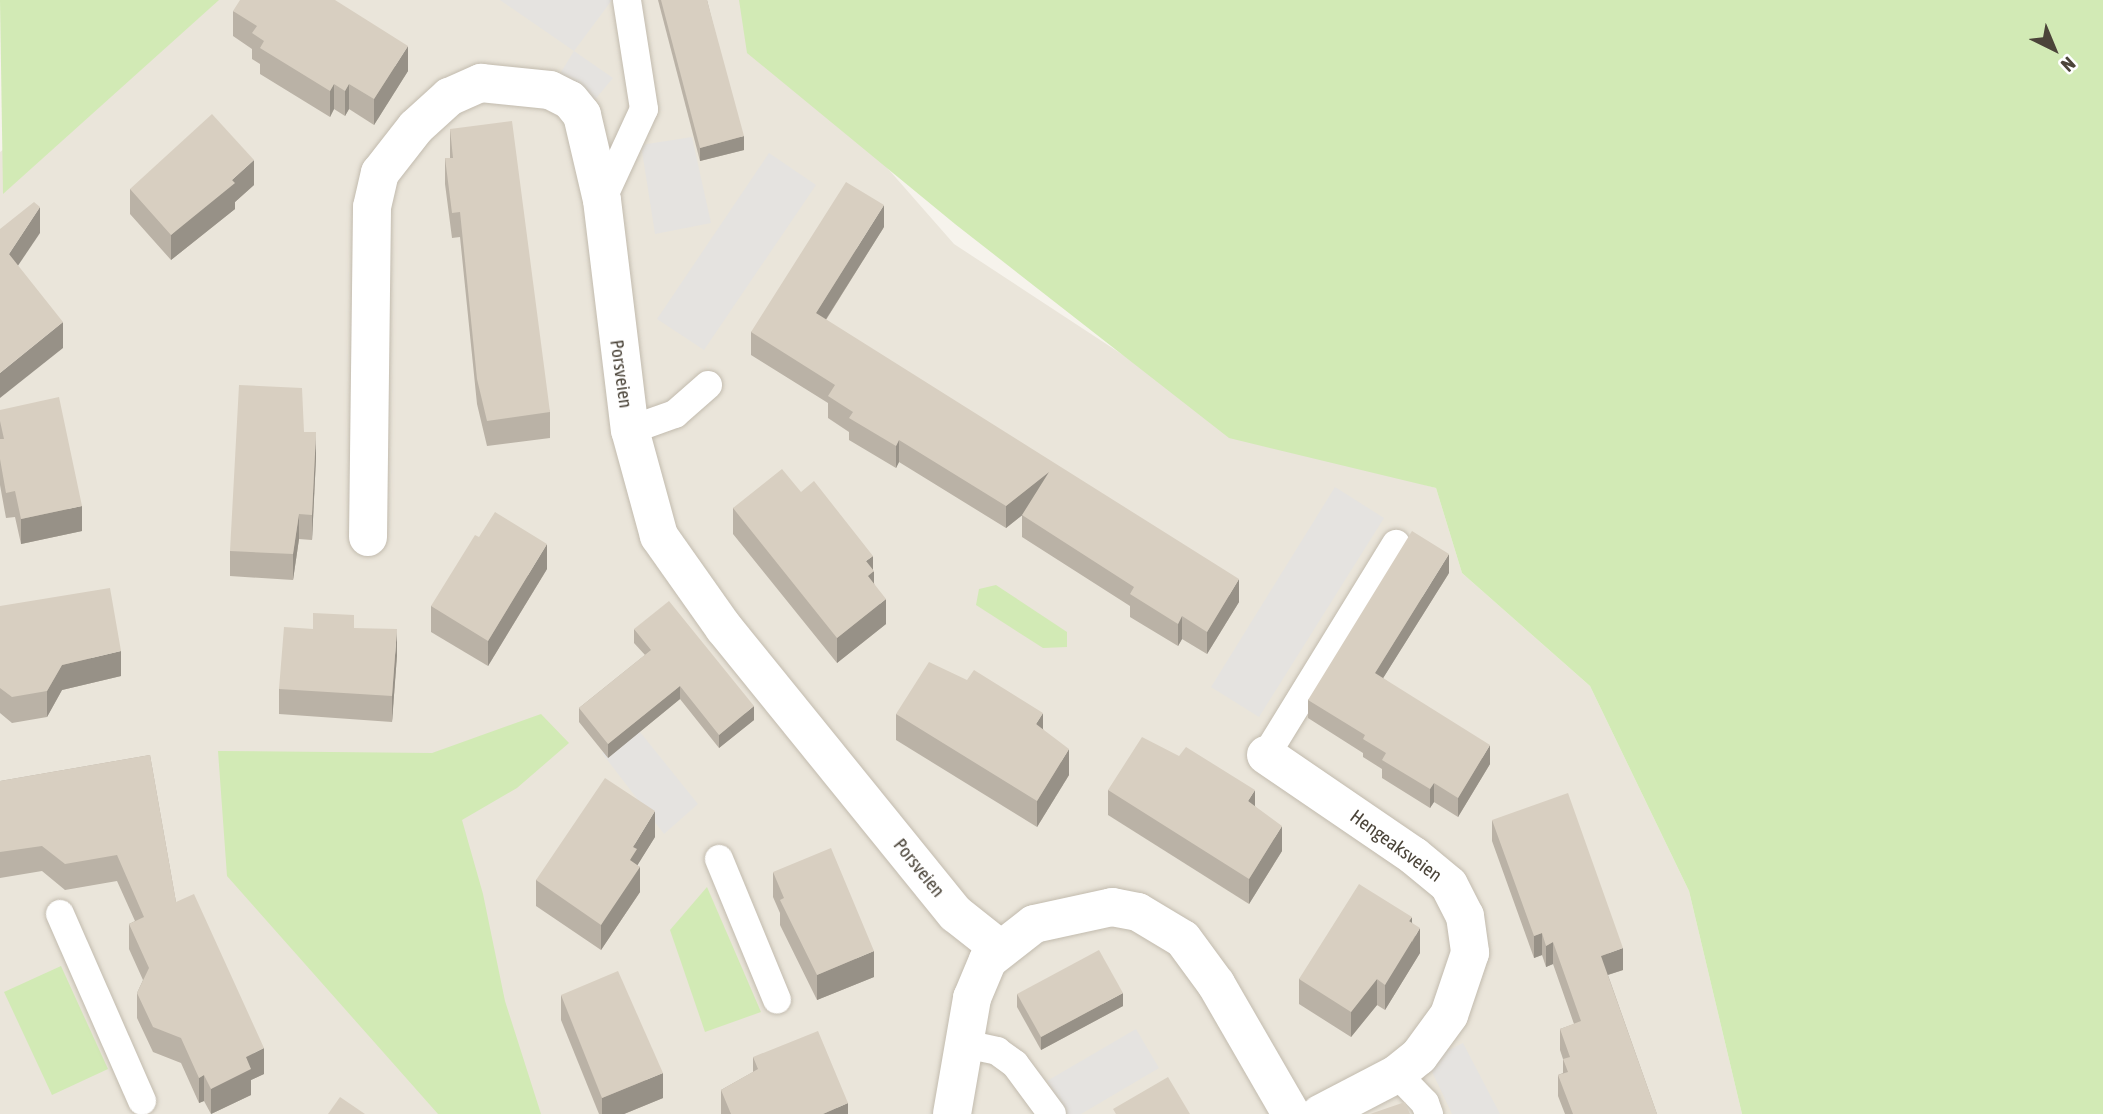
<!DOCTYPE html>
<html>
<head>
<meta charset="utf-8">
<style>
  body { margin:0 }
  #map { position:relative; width:2103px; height:1114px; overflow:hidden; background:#f6f3ec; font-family:"Asap Condensed",sans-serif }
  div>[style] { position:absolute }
  .residential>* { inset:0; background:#eae5da }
  .green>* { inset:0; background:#d2eab5 }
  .parking>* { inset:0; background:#e5e3e0 }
  .roads { filter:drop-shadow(0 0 2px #c2bbae) drop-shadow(0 0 2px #c2bbae) }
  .service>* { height:28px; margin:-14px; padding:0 14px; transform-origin:14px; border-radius:14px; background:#fff }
  .minor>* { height:38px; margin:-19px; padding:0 19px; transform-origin:19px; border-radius:19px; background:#fff }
  .wall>* { inset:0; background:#bab2a6 }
  .shaded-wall>* { inset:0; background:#979187 }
  .building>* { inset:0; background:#d8cfc1 }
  span { translate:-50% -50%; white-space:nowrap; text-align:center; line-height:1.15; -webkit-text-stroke:7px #fff; paint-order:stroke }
  .street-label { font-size:19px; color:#4b4439 }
  .north { position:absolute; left:2019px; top:14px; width:70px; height:70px; -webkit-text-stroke:5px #fff; paint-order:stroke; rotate:137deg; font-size:19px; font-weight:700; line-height:28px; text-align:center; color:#4b4439 }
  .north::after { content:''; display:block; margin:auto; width:24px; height:32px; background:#4b4439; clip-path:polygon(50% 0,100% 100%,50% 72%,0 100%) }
</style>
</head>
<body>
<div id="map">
  <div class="residential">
    <div style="clip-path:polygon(208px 0,751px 0,854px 130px,954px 244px,1245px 435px,1436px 488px,1462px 573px,1590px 686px,1689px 891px,1742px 1114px,0 1114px,0 152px)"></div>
  </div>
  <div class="green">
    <div style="clip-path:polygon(0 0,219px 0,3px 194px)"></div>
    <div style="clip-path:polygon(739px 0,2103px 0,2103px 1114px,1742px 1114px,1689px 891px,1590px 686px,1462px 573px,1436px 488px,1229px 438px,955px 224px,747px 53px)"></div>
    <div style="clip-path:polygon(996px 585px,1067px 632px,1067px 647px,1043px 648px,976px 605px,979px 589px)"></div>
    <div style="clip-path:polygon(541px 714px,569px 743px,517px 788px,462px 820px,483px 894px,505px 1001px,541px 1114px,438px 1114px,227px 876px,218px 751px,432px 753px)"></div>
    <div style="clip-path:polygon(707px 887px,761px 1012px,705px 1032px,670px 930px)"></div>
    <div style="clip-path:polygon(61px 966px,108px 1069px,52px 1095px,4px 992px)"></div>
  </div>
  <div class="parking">
    <div style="clip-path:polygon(500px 0,612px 0,574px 51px,613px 78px,582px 115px,550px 90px,574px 51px)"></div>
    <div style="clip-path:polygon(692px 137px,711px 223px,655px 234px,641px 145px)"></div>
    <div style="clip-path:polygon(769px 153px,816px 185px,704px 350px,657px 319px)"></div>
    <div style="clip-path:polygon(1335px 487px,1384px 518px,1259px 717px,1211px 687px)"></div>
    <div style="clip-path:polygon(636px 727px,698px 804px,664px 834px,602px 753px)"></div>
    <div style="clip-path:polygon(1136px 1029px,1159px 1068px,1081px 1114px,1067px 1114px,1047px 1081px)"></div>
    <div style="clip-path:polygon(1463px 1043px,1500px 1114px,1452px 1114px,1427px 1061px)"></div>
  </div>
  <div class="roads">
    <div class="service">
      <div style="left:602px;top:200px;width:100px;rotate:-65.2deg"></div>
      <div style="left:644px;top:109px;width:110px;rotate:-98.9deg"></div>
      <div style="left:630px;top:430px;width:48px;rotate:-19.6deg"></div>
      <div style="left:675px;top:414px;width:44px;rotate:-41.3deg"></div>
      <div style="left:1266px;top:755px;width:248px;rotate:-58.4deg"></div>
      <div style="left:719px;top:859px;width:152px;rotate:67.6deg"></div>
      <div style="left:60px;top:914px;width:204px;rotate:66.3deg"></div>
      <div style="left:965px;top:1044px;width:33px;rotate:12deg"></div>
      <div style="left:997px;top:1051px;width:22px;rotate:36deg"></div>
      <div style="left:1015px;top:1064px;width:62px;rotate:53.5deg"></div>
      <div style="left:1397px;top:1074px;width:40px;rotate:46deg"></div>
      <div style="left:1425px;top:1103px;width:12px;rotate:70deg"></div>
    </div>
    <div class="minor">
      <div style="left:368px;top:537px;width:330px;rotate:-89.3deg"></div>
      <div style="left:372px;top:207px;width:35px;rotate:-77deg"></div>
      <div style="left:380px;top:173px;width:58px;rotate:-52deg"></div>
      <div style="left:416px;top:127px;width:45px;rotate:-42.3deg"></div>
      <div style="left:449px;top:97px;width:35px;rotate:-24deg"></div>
      <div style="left:481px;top:83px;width:69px;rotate:5.8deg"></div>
      <div style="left:550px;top:90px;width:22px;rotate:27deg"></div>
      <div style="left:570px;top:100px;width:19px;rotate:51deg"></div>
      <div style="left:582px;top:115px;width:87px;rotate:76.8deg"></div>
      <div style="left:602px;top:200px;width:232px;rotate:83.1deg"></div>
      <div style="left:630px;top:430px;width:110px;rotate:74.7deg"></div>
      <div style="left:659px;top:536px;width:113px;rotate:54.8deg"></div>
      <div style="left:724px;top:628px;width:368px;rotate:51deg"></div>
      <div style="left:956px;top:914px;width:55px;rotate:38.3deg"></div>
      <div style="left:1266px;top:755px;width:179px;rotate:34.3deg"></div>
      <div style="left:1414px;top:856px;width:45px;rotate:39.6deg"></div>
      <div style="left:1449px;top:885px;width:35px;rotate:63deg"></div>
      <div style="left:1465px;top:916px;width:37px;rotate:82deg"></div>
      <div style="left:1470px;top:953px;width:65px;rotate:108.7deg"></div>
      <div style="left:1449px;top:1015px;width:51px;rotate:126.2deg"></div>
      <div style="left:1419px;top:1056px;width:28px;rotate:141deg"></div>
      <div style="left:1397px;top:1074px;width:87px;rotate:152.5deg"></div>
      <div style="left:952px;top:1114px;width:118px;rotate:-80.2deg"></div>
      <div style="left:972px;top:998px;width:41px;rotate:-67.2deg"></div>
      <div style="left:988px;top:960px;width:58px;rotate:-38deg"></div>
      <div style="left:1034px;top:924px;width:80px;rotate:-12.3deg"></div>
      <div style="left:1112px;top:907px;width:26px;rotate:11deg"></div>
      <div style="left:1138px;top:912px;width:52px;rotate:31deg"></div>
      <div style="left:1183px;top:939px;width:56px;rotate:53.7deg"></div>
      <div style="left:1216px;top:984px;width:150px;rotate:60deg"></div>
    </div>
  </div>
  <div class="wall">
    <div style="clip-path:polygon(658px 0,707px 0,744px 150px,700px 161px)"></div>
    <div style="clip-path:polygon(233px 11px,408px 71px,374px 125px,349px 109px,345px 116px,334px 109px,330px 117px,260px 74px,260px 64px,252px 59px,252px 49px,233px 36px)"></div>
    <div style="clip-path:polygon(450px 129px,550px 412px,550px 438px,487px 446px,477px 404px,460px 237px,452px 238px,445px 184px,445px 158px,450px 158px)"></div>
    <div style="clip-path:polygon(254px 185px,235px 202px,235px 209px,171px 260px,130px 214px,130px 189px)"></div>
    <div style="clip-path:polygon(884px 227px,826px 320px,1239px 602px,1207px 654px,1182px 639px,1178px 646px,1130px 617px,1130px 606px,1022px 537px,1022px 515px,1006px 528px,899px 462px,896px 468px,849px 440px,849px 432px,828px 418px,828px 403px,751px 355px,751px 332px)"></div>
    <div style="clip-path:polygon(0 410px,82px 531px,21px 544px,15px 517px,6px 518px,0 485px)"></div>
    <div style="clip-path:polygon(304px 432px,316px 458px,312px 540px,299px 539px,293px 580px,230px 576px,230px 551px)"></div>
    <div style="clip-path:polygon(801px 492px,873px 570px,874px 583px,886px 624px,837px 663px,733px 534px,733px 508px)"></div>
    <div style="clip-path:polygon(547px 569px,488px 666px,431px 632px,431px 606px)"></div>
    <div style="clip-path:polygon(1449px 573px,1383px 678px,1490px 764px,1458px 817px,1434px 802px,1430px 808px,1382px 778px,1382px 769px,1363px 757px,1363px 753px,1308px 718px,1308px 700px)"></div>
    <div style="clip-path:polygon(0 606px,121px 676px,62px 690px,47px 717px,12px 723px,0 713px)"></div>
    <div style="clip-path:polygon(354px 628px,397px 655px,392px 722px,279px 714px,279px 689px,313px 629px)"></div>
    <div style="clip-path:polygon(634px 629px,754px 720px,719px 748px,680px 699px,608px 758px,579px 722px,579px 708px,645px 655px,634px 643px)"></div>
    <div style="clip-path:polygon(896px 714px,1043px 729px,1069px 775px,1037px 827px,896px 740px)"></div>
    <div style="clip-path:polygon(150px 755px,176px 902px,264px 1074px,251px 1080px,251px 1095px,211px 1114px,204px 1101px,199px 1103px,181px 1063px,153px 1052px,137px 1018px,137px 993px,143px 980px,129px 949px,129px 924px,135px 921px,117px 881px,65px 890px,42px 871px,0 878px,0 781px)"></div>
    <div style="clip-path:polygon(1108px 790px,1255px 806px,1282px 851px,1249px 904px,1108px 815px)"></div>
    <div style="clip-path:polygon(1492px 820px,1623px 970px,1608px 975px,1657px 1114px,1565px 1114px,1558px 1096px,1558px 1075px,1563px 1073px,1563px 1059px,1560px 1050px,1560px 1029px,1574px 1024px,1553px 964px,1546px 967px,1542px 955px,1534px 958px,1492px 841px)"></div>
    <div style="clip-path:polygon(655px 837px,637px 865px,640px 892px,601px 950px,536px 906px,536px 880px)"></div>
    <div style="clip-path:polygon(773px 872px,874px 977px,817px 1000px,780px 925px,780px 913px,773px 897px)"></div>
    <div style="clip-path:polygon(1412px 922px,1420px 953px,1385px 1010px,1377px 1005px,1351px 1037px,1299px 1004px,1299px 979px)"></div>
    <div style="clip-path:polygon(1017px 994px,1123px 1006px,1041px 1050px,1017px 1007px)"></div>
    <div style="clip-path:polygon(561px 995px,663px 1098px,624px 1114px,599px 1114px,561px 1020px)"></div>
    <div style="clip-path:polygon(753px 1057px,848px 1114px,721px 1114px,721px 1090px,753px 1072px)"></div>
  </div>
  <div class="shaded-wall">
    <div style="clip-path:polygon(408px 46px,408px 71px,374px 125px,374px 99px)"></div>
    <div style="clip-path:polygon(334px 84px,334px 109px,330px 117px,330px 91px)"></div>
    <div style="clip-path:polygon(349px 84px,349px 109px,345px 116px,345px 91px)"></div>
    <div style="clip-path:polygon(744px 136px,744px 150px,700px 161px,700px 148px)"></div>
    <div style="clip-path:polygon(254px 160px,254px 185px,235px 202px,235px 209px,171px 260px,171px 235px)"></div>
    <div style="clip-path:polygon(884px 205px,884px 227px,816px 335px,816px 313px)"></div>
    <div style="clip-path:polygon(40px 207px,40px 233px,9px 279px,9px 254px)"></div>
    <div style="clip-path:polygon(63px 322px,63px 348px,0 398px,0 373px)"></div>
    <div style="clip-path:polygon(316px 432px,316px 458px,312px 540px,312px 515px)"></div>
    <div style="clip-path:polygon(899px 440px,899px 462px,896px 468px,896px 446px)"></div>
    <div style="clip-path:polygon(1049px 472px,1049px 494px,1006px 528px,1006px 506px)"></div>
    <div style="clip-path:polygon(82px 506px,82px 531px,21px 544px,21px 519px)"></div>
    <div style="clip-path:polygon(299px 514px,299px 539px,293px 580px,293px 554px)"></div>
    <div style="clip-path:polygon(547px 544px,547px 569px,488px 666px,488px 641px)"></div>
    <div style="clip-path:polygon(1449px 554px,1449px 573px,1375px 691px,1375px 673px)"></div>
    <div style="clip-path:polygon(873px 556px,873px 572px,874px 571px,874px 597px,866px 587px,866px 561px)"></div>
    <div style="clip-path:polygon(1239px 579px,1239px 602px,1207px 654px,1207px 632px)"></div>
    <div style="clip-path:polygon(886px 599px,886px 624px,837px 663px,837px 638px)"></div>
    <div style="clip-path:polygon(1182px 616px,1182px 639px,1178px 646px,1178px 624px)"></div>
    <div style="clip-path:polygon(397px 629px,397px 655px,392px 722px,392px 696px)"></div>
    <div style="clip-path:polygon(121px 651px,121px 676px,62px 690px,47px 717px,47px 691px,62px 665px)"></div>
    <div style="clip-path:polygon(680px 686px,680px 699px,608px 758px,608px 744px)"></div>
    <div style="clip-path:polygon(754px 706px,754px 720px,719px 748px,719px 735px)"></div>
    <div style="clip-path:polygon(1043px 713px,1043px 739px,1036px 724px)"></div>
    <div style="clip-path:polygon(1490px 745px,1490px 764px,1458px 817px,1458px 798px)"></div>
    <div style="clip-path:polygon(1069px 749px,1069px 775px,1037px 827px,1037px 801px)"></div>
    <div style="clip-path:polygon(1434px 783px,1434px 802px,1430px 808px,1430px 789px)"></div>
    <div style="clip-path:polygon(1255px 790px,1255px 815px,1248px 801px)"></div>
    <div style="clip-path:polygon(655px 811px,655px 837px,637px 866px,640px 867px,640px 892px,601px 950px,601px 925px,630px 860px,633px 847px)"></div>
    <div style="clip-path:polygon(1282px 826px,1282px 851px,1249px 904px,1249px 879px)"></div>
    <div style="clip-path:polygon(1412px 917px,1412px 942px,1420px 928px,1420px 953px,1385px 1010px,1385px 985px,1409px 921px)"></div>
    <div style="clip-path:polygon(1542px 933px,1542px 955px,1534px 958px,1534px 936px)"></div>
    <div style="clip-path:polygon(1553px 942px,1553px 964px,1546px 967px,1546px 946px)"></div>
    <div style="clip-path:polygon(1623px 948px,1623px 970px,1601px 977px,1601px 956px)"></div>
    <div style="clip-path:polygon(874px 951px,874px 977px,817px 1000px,817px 975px)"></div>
    <div style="clip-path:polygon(1377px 979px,1377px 1005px,1351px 1037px,1351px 1012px)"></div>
    <div style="clip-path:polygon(1123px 993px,1123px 1006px,1041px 1050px,1041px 1037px)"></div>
    <div style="clip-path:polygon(264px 1048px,264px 1074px,251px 1080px,251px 1095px,211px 1114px,211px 1089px,246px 1057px)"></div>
    <div style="clip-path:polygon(663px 1073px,663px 1098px,624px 1114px,602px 1114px,602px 1098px)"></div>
    <div style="clip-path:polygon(204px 1075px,204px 1101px,199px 1103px,199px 1078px)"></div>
    <div style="clip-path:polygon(848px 1103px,848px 1114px,823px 1114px)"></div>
  </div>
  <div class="building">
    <div style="clip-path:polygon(240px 0,335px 0,408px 46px,374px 99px,349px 84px,345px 91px,334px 84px,330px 91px,260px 48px,264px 41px,252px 33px,257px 26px,233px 11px)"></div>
    <div style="clip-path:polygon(661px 0,707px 0,744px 136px,700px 148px)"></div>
    <div style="clip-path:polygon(212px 114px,254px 160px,232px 180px,235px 183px,171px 235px,130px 189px)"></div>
    <div style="clip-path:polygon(512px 121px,550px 412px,487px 421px,477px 379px,460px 212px,452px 213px,445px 158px,453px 158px,450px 129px)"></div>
    <div style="clip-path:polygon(846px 182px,884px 205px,816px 313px,1239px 579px,1207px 632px,1182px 616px,1178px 624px,1130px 594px,1134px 587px,1022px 515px,1049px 472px,1006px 506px,899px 440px,896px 446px,849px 418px,853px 412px,828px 396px,835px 385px,751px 332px)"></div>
    <div style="clip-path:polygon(34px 202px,40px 207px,9px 254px,63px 322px,0 373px,0 229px)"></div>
    <div style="clip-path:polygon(239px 385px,302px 388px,304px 432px,316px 432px,312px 515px,299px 514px,293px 554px,230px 551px)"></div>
    <div style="clip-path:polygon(59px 397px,82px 506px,21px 519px,15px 491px,6px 493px,0 459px,0 439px,4px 439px,0 421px,0 410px)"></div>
    <div style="clip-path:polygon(782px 469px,801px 492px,814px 481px,873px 556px,866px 561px,874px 571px,868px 576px,886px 599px,837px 638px,733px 508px)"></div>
    <div style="clip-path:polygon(495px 512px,547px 544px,488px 641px,431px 606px,475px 535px,479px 537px)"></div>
    <div style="clip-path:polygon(1412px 531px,1449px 554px,1375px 673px,1490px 745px,1458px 798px,1434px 783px,1430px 789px,1382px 760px,1386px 753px,1363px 739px,1365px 735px,1308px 700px)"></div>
    <div style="clip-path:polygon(110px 588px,121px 651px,62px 665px,47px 691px,12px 697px,0 688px,0 606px)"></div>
    <div style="clip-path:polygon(669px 601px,754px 706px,719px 735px,680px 686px,608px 744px,579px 708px,651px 650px,634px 629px)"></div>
    <div style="clip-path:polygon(313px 613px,354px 615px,354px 628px,397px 629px,392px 696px,279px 689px,284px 627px,313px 629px)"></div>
    <div style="clip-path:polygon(929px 662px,967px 680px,974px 670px,1043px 713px,1036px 724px,1069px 749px,1037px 801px,896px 714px)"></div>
    <div style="clip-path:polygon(1142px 737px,1179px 756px,1186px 747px,1255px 790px,1248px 801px,1282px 826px,1249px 879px,1108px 790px)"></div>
    <div style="clip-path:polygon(150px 755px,176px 902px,194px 894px,264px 1048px,246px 1057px,251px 1069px,211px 1089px,204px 1075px,199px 1078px,181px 1038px,153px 1027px,137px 993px,149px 968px,129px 924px,144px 917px,117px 855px,65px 864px,42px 846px,0 852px,0 781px)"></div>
    <div style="clip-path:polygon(605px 778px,655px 811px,633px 847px,637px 849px,630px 860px,640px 867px,601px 925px,536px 880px)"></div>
    <div style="clip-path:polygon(1568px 793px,1623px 948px,1601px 956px,1657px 1114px,1573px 1114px,1558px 1075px,1568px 1072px,1563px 1059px,1570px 1057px,1560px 1029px,1581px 1021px,1553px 942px,1546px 946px,1542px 933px,1534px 936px,1492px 820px)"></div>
    <div style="clip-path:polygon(831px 848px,874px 951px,817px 975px,780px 900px,784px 898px,773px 872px)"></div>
    <div style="clip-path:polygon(1359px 884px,1412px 917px,1409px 921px,1420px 928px,1385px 985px,1377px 979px,1351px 1012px,1299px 979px)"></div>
    <div style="clip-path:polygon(1099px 950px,1123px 993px,1041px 1037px,1017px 994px)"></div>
    <div style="clip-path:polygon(618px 971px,663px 1073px,602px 1098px,561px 995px)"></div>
    <div style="clip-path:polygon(818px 1031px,848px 1103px,823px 1114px,731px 1114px,721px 1090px,758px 1069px,753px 1057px)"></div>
    <div style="clip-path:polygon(1168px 1077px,1190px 1114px,1116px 1114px,1113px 1109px)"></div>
    <div style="clip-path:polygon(340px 1097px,365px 1114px,328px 1114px)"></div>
    <div style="clip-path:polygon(1405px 1102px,1410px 1114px,1370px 1114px)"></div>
  </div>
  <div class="street-label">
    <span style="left:621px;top:374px;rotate:82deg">Porsveien</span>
    <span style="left:1396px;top:846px;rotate:36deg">Hengeaksveien</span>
    <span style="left:919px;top:868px;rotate:51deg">Porsveien</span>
  </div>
  <div class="north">N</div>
</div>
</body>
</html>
